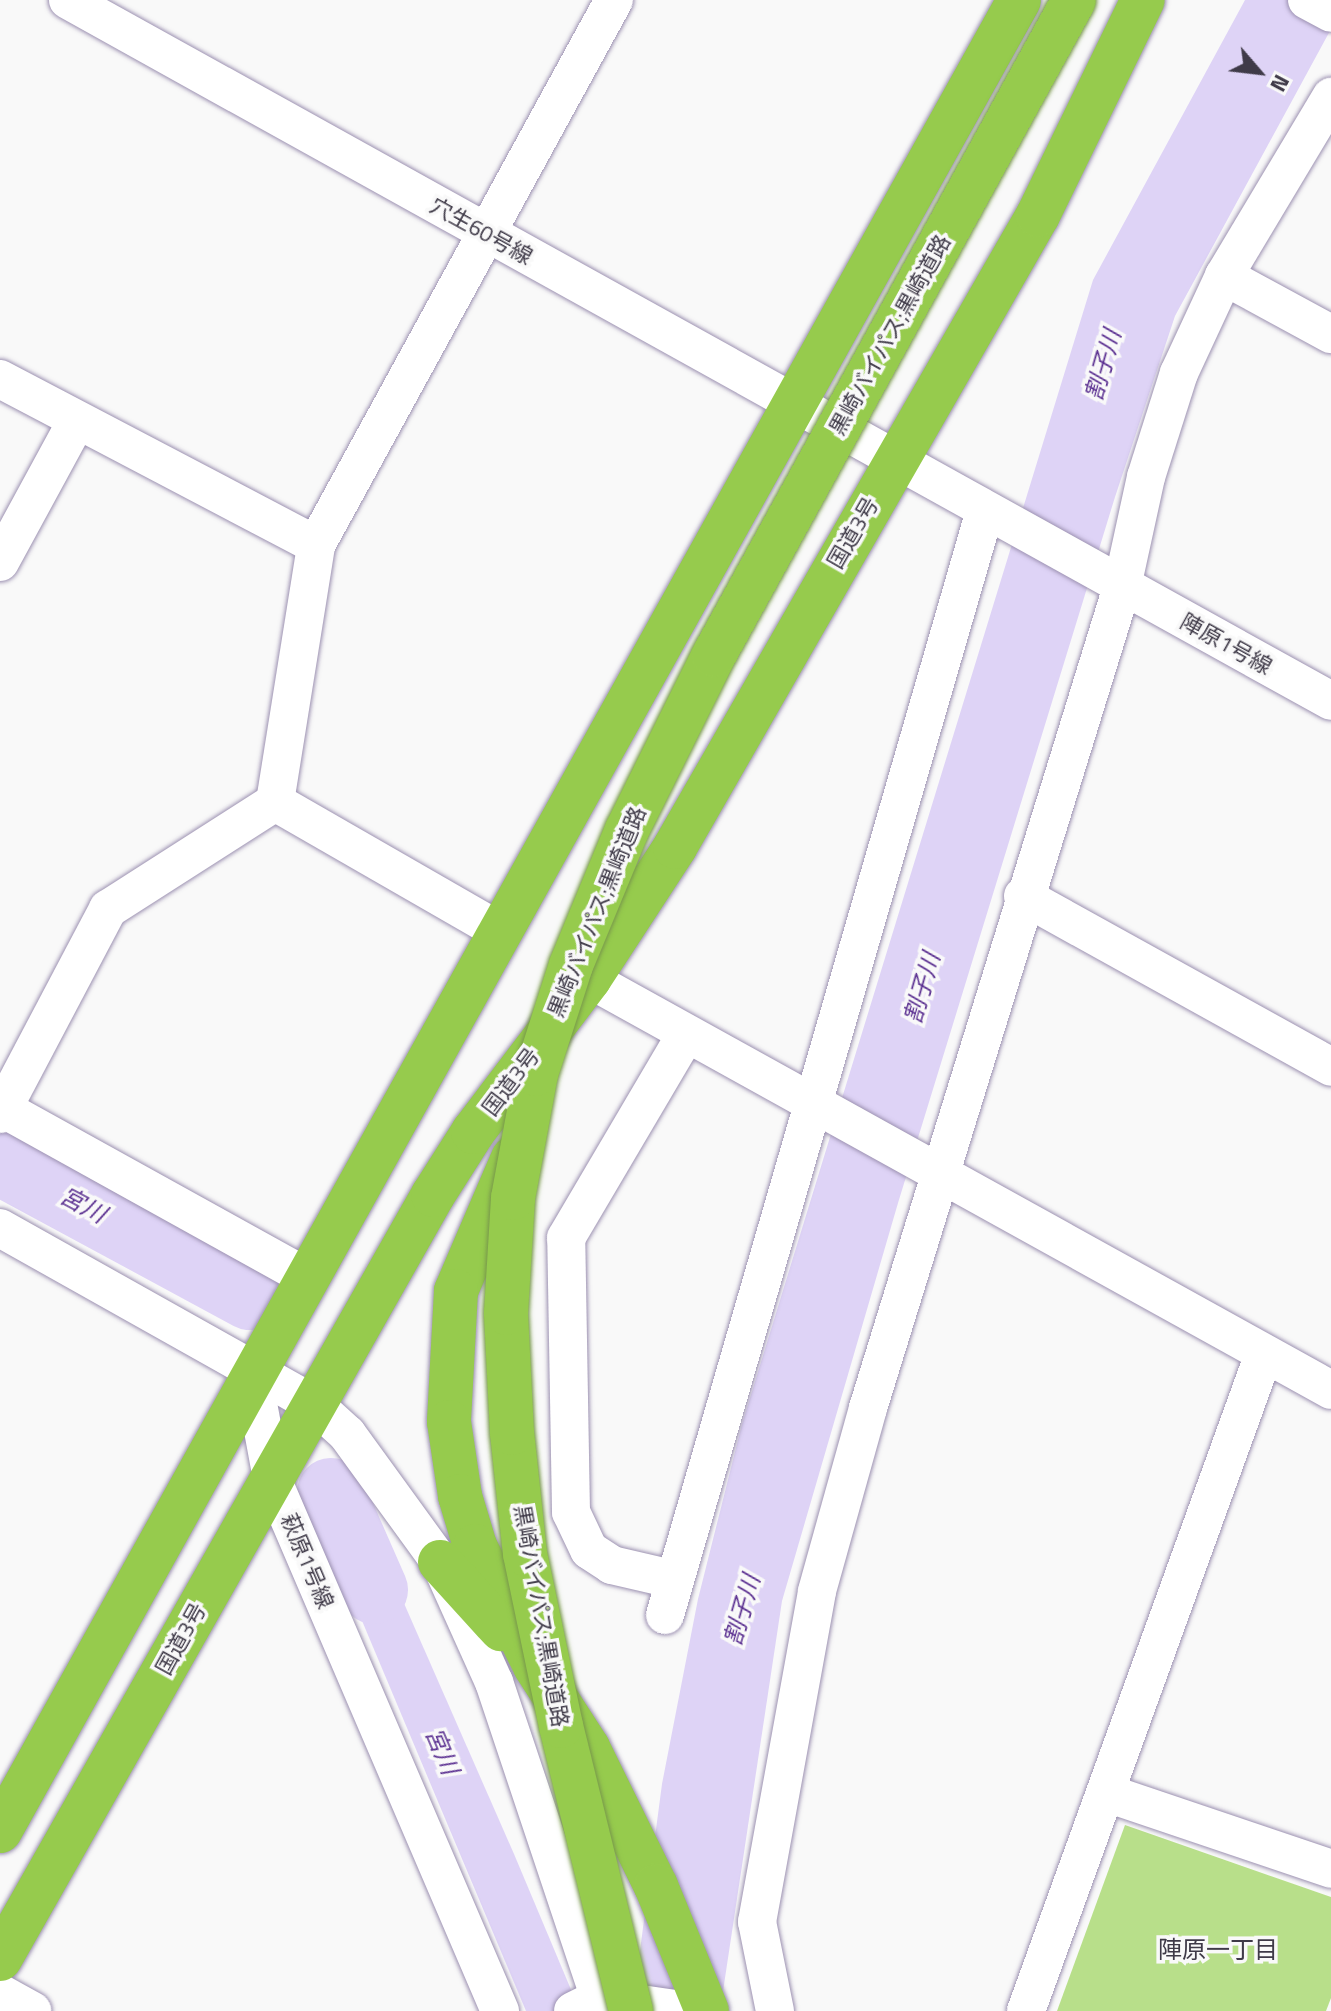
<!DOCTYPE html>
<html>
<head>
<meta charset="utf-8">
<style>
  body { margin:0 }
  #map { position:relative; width:1331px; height:2011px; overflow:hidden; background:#f9f9f9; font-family:"Titillium Web","Noto Sans JP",sans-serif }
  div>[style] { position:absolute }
  .green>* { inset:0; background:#b8df8a }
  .water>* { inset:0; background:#ded3f6 }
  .river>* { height:68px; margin:-34px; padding:0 34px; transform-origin:34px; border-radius:34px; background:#ded3f6 }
  .roads { filter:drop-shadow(0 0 2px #9c91b1) drop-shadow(0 0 2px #9c91b1) }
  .minor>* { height:38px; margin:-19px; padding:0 19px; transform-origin:19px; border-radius:19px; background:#fff }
  .highway>* { height:44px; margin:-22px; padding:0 22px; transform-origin:22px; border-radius:22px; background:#96cb4d }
  .bridges { filter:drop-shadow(0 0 2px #78984b) drop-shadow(0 0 2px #78984b) }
  .highway-bridge>* { height:44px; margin:-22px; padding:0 22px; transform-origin:22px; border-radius:22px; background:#96cb4d }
  span { translate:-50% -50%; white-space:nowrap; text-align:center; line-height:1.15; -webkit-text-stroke:7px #f9f9f9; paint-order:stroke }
  .street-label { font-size:22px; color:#3f3a48 }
  .water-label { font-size:24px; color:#5b3091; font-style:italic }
  .neighbourhood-label { font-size:24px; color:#3f3a48 }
  .north { position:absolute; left:1219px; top:32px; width:80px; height:80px; -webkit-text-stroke:6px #f9f9f9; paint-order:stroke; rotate:118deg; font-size:22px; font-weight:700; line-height:32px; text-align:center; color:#3f3a48 }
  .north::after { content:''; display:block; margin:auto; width:28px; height:36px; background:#3f3a48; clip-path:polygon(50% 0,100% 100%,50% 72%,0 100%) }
</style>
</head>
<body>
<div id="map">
  <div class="green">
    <div style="clip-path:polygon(1125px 1825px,1331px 1897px,1331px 1998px,1326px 2011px,1057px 2011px)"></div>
  </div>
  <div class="water">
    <div style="clip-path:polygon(1245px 0,1331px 0,1331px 29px,1175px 316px,1115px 497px,898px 1203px,782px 1601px,720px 2011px,632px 2011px,662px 1784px,698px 1599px,742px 1424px,1093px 280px)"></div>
    <div style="clip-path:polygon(349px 1478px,514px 1854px,580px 2011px,526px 2011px,323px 1528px)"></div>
  </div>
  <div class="river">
    <div style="left:0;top:1161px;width:284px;rotate:28.4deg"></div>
    <div style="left:331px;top:1492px;width:107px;rotate:66.3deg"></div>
  </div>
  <div class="roads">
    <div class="minor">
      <div style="left:68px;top:0;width:1444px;rotate:29.03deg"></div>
      <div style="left:1307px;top:0;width:27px;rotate:28deg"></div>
      <div style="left:1224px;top:276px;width:122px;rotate:28.5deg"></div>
      <div style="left:0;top:379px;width:357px;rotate:27.7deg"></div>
      <div style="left:0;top:562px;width:159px;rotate:-61.5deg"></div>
      <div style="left:275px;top:802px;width:258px;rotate:29.9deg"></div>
      <div style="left:1023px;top:896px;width:352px;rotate:29deg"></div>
      <div style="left:589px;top:979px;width:848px;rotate:28.98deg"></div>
      <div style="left:0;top:1107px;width:353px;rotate:29deg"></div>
      <div style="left:0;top:1114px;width:232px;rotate:-62.2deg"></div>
      <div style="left:108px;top:909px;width:198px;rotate:-32.6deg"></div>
      <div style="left:275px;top:802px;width:260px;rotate:-80.9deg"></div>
      <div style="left:316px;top:545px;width:621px;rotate:-61.33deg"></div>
      <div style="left:0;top:1228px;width:360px;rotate:29.3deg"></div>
      <div style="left:314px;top:1404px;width:45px;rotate:42.3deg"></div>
      <div style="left:347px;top:1434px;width:158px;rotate:54deg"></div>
      <div style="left:440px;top:1562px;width:132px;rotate:65.8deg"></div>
      <div style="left:494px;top:1682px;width:333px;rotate:71.5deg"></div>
      <div style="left:252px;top:1371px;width:110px;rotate:79.5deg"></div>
      <div style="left:272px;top:1479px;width:579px;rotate:66.8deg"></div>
      <div style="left:672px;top:1579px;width:62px;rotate:-166.9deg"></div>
      <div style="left:612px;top:1565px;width:27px;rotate:-147deg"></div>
      <div style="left:589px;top:1550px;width:42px;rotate:-115.3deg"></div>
      <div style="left:571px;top:1512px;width:274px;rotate:-91deg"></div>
      <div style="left:566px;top:1238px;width:234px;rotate:-59.5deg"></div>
      <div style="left:665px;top:1615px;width:1149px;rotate:-73.84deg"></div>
      <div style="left:1107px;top:1793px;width:237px;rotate:18.7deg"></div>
      <div style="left:0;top:1993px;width:37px;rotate:29deg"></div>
      <div style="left:573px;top:2011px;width:30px;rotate:-26deg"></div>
      <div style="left:600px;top:1998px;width:90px;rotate:8.3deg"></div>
      <div style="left:775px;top:2011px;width:91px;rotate:-101.4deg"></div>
      <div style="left:757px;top:1922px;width:336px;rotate:-79.7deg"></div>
      <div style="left:817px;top:1591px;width:190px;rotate:-74.4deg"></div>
      <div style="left:868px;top:1408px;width:859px;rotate:-72.81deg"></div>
      <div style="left:1122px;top:587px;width:113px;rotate:-77.7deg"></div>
      <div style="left:1146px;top:477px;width:109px;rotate:-72.4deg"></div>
      <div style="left:1179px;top:373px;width:107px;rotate:-65.1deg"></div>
      <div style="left:1224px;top:276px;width:209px;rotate:-59.1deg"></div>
      <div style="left:1026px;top:2011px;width:699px;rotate:-70.09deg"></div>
    </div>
    <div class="highway">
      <div style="left:513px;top:1158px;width:145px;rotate:113.2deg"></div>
      <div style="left:456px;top:1291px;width:131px;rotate:93.1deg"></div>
      <div style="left:449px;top:1422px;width:75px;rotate:81.5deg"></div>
      <div style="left:460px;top:1496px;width:52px;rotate:73.3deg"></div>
      <div style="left:475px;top:1546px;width:134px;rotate:63.4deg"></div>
      <div style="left:535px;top:1666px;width:98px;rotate:57.1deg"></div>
      <div style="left:588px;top:1748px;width:154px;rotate:63.8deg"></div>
      <div style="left:656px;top:1886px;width:135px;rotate:67.8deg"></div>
      <div style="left:440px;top:1562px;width:91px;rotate:47.7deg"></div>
      <div style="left:0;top:1831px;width:2095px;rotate:-60.9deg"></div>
      <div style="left:0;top:1959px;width:878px;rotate:-60.46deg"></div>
      <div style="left:433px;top:1195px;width:75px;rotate:-57.6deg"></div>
      <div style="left:473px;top:1132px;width:192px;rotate:-52.8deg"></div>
      <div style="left:589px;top:979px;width:158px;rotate:-56.9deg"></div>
      <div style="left:675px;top:847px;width:729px;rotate:-60.13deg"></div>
      <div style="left:1038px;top:215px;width:239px;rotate:-64deg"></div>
    </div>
  </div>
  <div class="bridges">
    <div class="highway-bridge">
      <div style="left:631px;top:2011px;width:293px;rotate:-103.8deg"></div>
      <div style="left:561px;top:1726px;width:176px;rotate:-101.8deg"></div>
      <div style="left:525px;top:1554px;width:122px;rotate:-96.1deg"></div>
      <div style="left:512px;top:1433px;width:120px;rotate:-92.9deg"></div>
      <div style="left:506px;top:1313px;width:115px;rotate:-86.5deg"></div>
      <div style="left:513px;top:1198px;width:126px;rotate:-79.5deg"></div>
      <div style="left:536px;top:1074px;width:114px;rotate:-72.2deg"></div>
      <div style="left:571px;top:965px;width:146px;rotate:-67.5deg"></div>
      <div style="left:627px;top:830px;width:195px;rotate:-63.6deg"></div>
      <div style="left:714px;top:655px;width:747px;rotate:-61.21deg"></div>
    </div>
  </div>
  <div class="street-label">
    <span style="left:481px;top:231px;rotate:29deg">穴生60号線</span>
    <span style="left:890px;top:335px;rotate:-61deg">黒崎バイパス;黒崎道路</span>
    <span style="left:853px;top:533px;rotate:-60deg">国道3号</span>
    <span style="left:1226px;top:644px;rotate:29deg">陣原1号線</span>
    <span style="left:597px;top:912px;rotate:-68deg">黒崎バイパス;黒崎道路</span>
    <span style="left:511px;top:1082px;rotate:-53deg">国道3号</span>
    <span style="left:307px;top:1561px;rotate:67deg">萩原1号線</span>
    <span style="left:541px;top:1616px;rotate:80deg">黒崎バイパス;黒崎道路</span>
    <span style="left:181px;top:1639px;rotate:-61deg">国道3号</span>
  </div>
  <div class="water-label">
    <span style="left:1103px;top:365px;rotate:-74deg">割子川</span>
    <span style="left:922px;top:988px;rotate:-74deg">割子川</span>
    <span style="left:83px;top:1205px;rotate:28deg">宮川</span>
    <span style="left:742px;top:1610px;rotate:-74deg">割子川</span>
    <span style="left:442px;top:1751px;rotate:67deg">宮川</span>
  </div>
  <div class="neighbourhood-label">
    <span style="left:1218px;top:1950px">陣原一丁目</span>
  </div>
  <div class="north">N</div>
</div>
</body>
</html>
